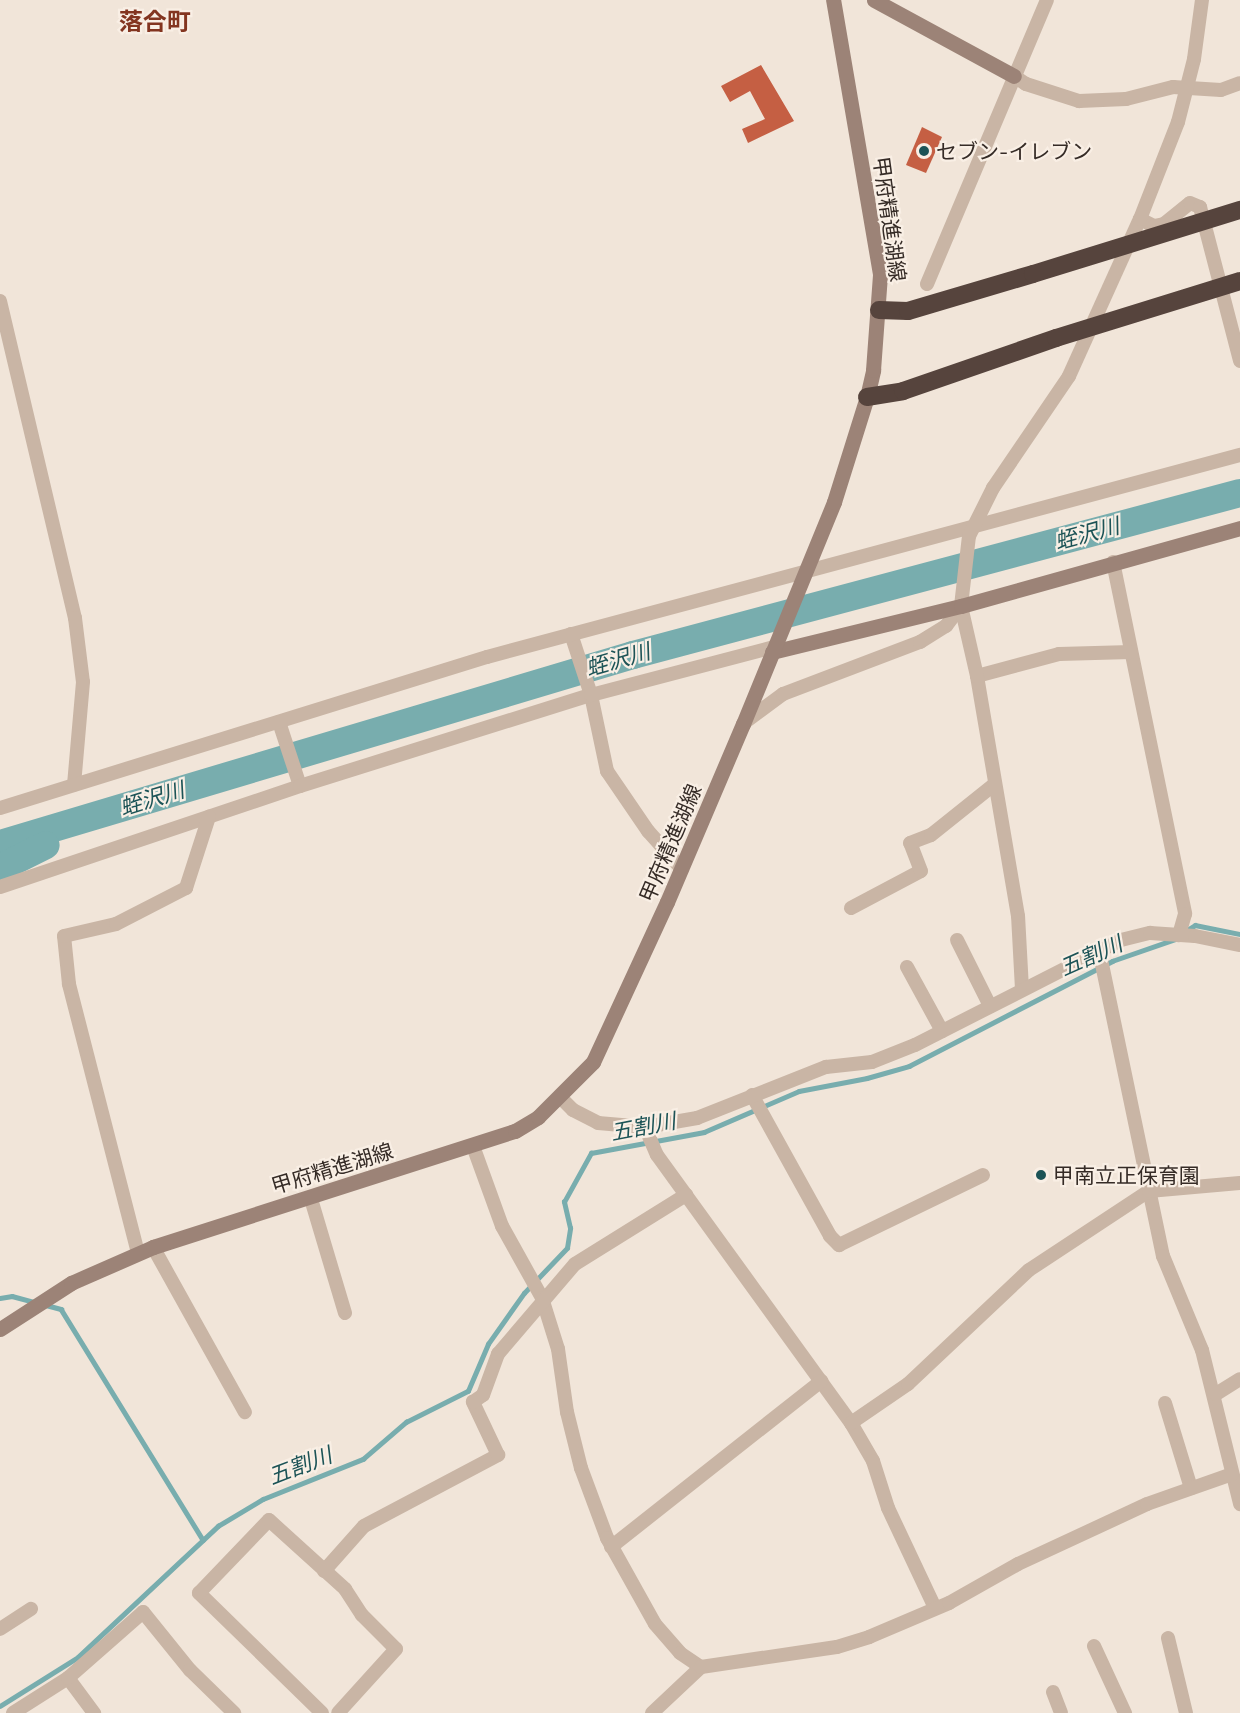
<!DOCTYPE html>
<html>
<head>
<meta charset="utf-8">
<style>
  body { margin:0 }
  #map { position:relative; width:1240px; height:1713px; overflow:hidden; background:#f1e5d9; font-family:"Titillium Web","Noto Sans JP",sans-serif }
  div>[style] { position:absolute }
  .stream>* { height:4.5px; margin:-2.25px; padding:0 2.25px; transform-origin:2.25px; border-radius:2.25px; background:#78adae }
  .river>* { height:28px; margin:-14px; padding:0 14px; transform-origin:14px; border-radius:14px; background:#78adae }
  .building>* { inset:0; background:#c55f43 }
  .street>* { height:14px; margin:-7px; padding:0 7px; transform-origin:7px; border-radius:7px; background:#c9b5a5 }
  .secondary>* { height:15px; margin:-7.5px; padding:0 7.5px; transform-origin:7.5px; border-radius:7.5px; background:#9c8377 }
  .highway>* { height:18px; margin:-9px; padding:0 9px; transform-origin:9px; border-radius:9px; background:#56443d }
  .highway-bridge>* { height:18px; margin:-9px; padding:0 9px; transform-origin:9px; border-radius:9px; background:#56443d }
  .dots>* { width:16px; height:16px; translate:-50% -50%; box-sizing:border-box; border:3px solid #f9efe5; border-radius:50% }
  span { translate:-50% -50%; white-space:nowrap; text-align:center; line-height:1.15; -webkit-text-stroke:4.5px #f9efe5; paint-order:stroke }
  .poi-label { font-size:21px; color:#352b26 }
  .left { translate:0 -50%; text-align:left }
  .street-label { font-size:21px; color:#352b26 }
  .water-label { font-size:22px; color:#1c5356; font-style:italic }
  .quarter-label { font-size:24px; color:#833520; font-weight:700 }
</style>
</head>
<body>
<div id="map">
  <div class="stream">
    <div style="left:1184px;top:932px;width:13px;rotate:-32deg"></div>
    <div style="left:1195px;top:925px;width:46px;rotate:11.3deg"></div>
    <div style="left:0;top:1298px;width:12px;rotate:-9deg"></div>
    <div style="left:12px;top:1296px;width:24px;rotate:15deg"></div>
    <div style="left:46px;top:1305px;width:16px;rotate:15deg"></div>
    <div style="left:61px;top:1309px;width:271px;rotate:58.4deg"></div>
    <div style="left:0;top:1706px;width:92px;rotate:-32.1deg"></div>
    <div style="left:78px;top:1657px;width:192px;rotate:-43.1deg"></div>
    <div style="left:218px;top:1526px;width:52px;rotate:-31deg"></div>
    <div style="left:263px;top:1499px;width:108px;rotate:-21.8deg"></div>
    <div style="left:363px;top:1459px;width:57px;rotate:-40.7deg"></div>
    <div style="left:406px;top:1422px;width:69px;rotate:-26.6deg"></div>
    <div style="left:468px;top:1391px;width:51px;rotate:-66.9deg"></div>
    <div style="left:488px;top:1344px;width:62px;rotate:-54.8deg"></div>
    <div style="left:524px;top:1293px;width:62px;rotate:-46.3deg"></div>
    <div style="left:567px;top:1248px;width:20px;rotate:-81deg"></div>
    <div style="left:570px;top:1228px;width:27px;rotate:-103deg"></div>
    <div style="left:564px;top:1202px;width:56px;rotate:-61.1deg"></div>
    <div style="left:591px;top:1153px;width:115px;rotate:-10.5deg"></div>
    <div style="left:704px;top:1132px;width:103px;rotate:-23.3deg"></div>
    <div style="left:799px;top:1091px;width:69px;rotate:-10.8deg"></div>
    <div style="left:867px;top:1078px;width:44px;rotate:-15.9deg"></div>
    <div style="left:909px;top:1066px;width:229px;rotate:-27.3deg"></div>
    <div style="left:1112px;top:961px;width:67px;rotate:-19.2deg"></div>
  </div>
  <div class="river">
    <div style="left:0;top:844px;width:661px;rotate:-16.62deg"></div>
    <div style="left:633px;top:655px;width:628px;rotate:-14.94deg"></div>
    <div style="left:0;top:868px;width:51px;rotate:-26.6deg"></div>
  </div>
  <div class="building">
    <div style="clip-path:polygon(761px 65px,794px 121px,748px 143px,742px 129px,765px 119px,750px 91px,730px 102px,721px 86px)"></div>
    <div style="clip-path:polygon(922px 127px,942px 137px,926px 173px,906px 165px)"></div>
  </div>
  <div class="street">
    <div style="left:1014px;top:76px;width:14px;rotate:34deg"></div>
    <div style="left:1026px;top:84px;width:56px;rotate:17.8deg"></div>
    <div style="left:1079px;top:101px;width:47px;rotate:-2.4deg"></div>
    <div style="left:1126px;top:99px;width:49px;rotate:-14.3deg"></div>
    <div style="left:1173px;top:87px;width:48px;rotate:3.6deg"></div>
    <div style="left:1221px;top:90px;width:20px;rotate:-20deg"></div>
    <div style="left:1140px;top:219px;width:16px;rotate:27deg"></div>
    <div style="left:1154px;top:226px;width:10px;rotate:-11deg"></div>
    <div style="left:1164px;top:224px;width:33px;rotate:-39deg"></div>
    <div style="left:1190px;top:203px;width:11px;rotate:22deg"></div>
    <div style="left:1200px;top:207px;width:159px;rotate:75.4deg"></div>
    <div style="left:927px;top:284px;width:308px;rotate:-67.1deg"></div>
    <div style="left:0;top:301px;width:326px;rotate:76.7deg"></div>
    <div style="left:75px;top:618px;width:64px;rotate:82.9deg"></div>
    <div style="left:83px;top:682px;width:103px;rotate:95deg"></div>
    <div style="left:1113px;top:562px;width:359px;rotate:78.4deg"></div>
    <div style="left:1185px;top:914px;width:22px;rotate:106deg"></div>
    <div style="left:571px;top:634px;width:64px;rotate:71.8deg"></div>
    <div style="left:591px;top:695px;width:78px;rotate:78.1deg"></div>
    <div style="left:607px;top:771px;width:73px;rotate:55.7deg"></div>
    <div style="left:648px;top:831px;width:51px;rotate:48.2deg"></div>
    <div style="left:977px;top:676px;width:85px;rotate:-15deg"></div>
    <div style="left:1059px;top:654px;width:72px;rotate:-1.6deg"></div>
    <div style="left:279px;top:722px;width:67px;rotate:71.8deg"></div>
    <div style="left:745px;top:722px;width:47px;rotate:-36.4deg"></div>
    <div style="left:783px;top:694px;width:147px;rotate:-20.8deg"></div>
    <div style="left:920px;top:642px;width:31px;rotate:-32deg"></div>
    <div style="left:946px;top:626px;width:25px;rotate:-53deg"></div>
    <div style="left:0;top:808px;width:510px;rotate:-17.23deg"></div>
    <div style="left:487px;top:657px;width:780px;rotate:-15.02deg"></div>
    <div style="left:0;top:887px;width:317px;rotate:-18.6deg"></div>
    <div style="left:300px;top:786px;width:305px;rotate:-17.4deg"></div>
    <div style="left:591px;top:695px;width:189px;rotate:-14.7deg"></div>
    <div style="left:851px;top:908px;width:79px;rotate:-27.9deg"></div>
    <div style="left:921px;top:871px;width:30px;rotate:-111deg"></div>
    <div style="left:910px;top:843px;width:22px;rotate:-21deg"></div>
    <div style="left:931px;top:835px;width:82px;rotate:-38.6deg"></div>
    <div style="left:957px;top:940px;width:74px;rotate:63.4deg"></div>
    <div style="left:1099px;top:950px;width:313px;rotate:78.2deg"></div>
    <div style="left:1163px;top:1256px;width:102px;rotate:67.5deg"></div>
    <div style="left:1202px;top:1350px;width:159px;rotate:76.1deg"></div>
    <div style="left:907px;top:967px;width:73px;rotate:61.3deg"></div>
    <div style="left:1022px;top:989px;width:73px;rotate:-93.1deg"></div>
    <div style="left:1018px;top:916px;width:243px;rotate:-99.7deg"></div>
    <div style="left:977px;top:676px;width:72px;rotate:-102.9deg"></div>
    <div style="left:961px;top:606px;width:70px;rotate:-83.5deg"></div>
    <div style="left:969px;top:536px;width:54px;rotate:-63.4deg"></div>
    <div style="left:993px;top:488px;width:135px;rotate:-55.8deg"></div>
    <div style="left:1069px;top:376px;width:172px;rotate:-65.7deg"></div>
    <div style="left:1140px;top:219px;width:104px;rotate:-68.6deg"></div>
    <div style="left:1178px;top:122px;width:65px;rotate:-75.7deg"></div>
    <div style="left:1194px;top:59px;width:60px;rotate:-82.3deg"></div>
    <div style="left:752px;top:1095px;width:161px;rotate:61deg"></div>
    <div style="left:830px;top:1236px;width:13px;rotate:45deg"></div>
    <div style="left:839px;top:1245px;width:160px;rotate:-25.9deg"></div>
    <div style="left:560px;top:1097px;width:18px;rotate:45deg"></div>
    <div style="left:573px;top:1110px;width:28px;rotate:27deg"></div>
    <div style="left:598px;top:1123px;width:47px;rotate:4.9deg"></div>
    <div style="left:645px;top:1127px;width:53px;rotate:-9.8deg"></div>
    <div style="left:697px;top:1118px;width:139px;rotate:-21.6deg"></div>
    <div style="left:826px;top:1067px;width:46px;rotate:-6.2deg"></div>
    <div style="left:872px;top:1062px;width:46px;rotate:-21.6deg"></div>
    <div style="left:915px;top:1045px;width:231px;rotate:-27deg"></div>
    <div style="left:1121px;top:940px;width:30px;rotate:-14deg"></div>
    <div style="left:1150px;top:933px;width:45px;rotate:3.8deg"></div>
    <div style="left:1195px;top:936px;width:46px;rotate:11.3deg"></div>
    <div style="left:645px;top:1127px;width:30px;rotate:67deg"></div>
    <div style="left:657px;top:1155px;width:331px;rotate:54.1deg"></div>
    <div style="left:851px;top:1423px;width:44px;rotate:59.9deg"></div>
    <div style="left:873px;top:1461px;width:49px;rotate:72.3deg"></div>
    <div style="left:888px;top:1508px;width:110px;rotate:64.8deg"></div>
    <div style="left:473px;top:1146px;width:85px;rotate:70.1deg"></div>
    <div style="left:502px;top:1226px;width:82px;rotate:60.9deg"></div>
    <div style="left:542px;top:1298px;width:53px;rotate:72.6deg"></div>
    <div style="left:558px;top:1349px;width:64px;rotate:81.9deg"></div>
    <div style="left:567px;top:1412px;width:58px;rotate:76deg"></div>
    <div style="left:581px;top:1468px;width:75px;rotate:69.6deg"></div>
    <div style="left:607px;top:1538px;width:98px;rotate:60.8deg"></div>
    <div style="left:655px;top:1624px;width:38px;rotate:49deg"></div>
    <div style="left:680px;top:1653px;width:25px;rotate:34deg"></div>
    <div style="left:311px;top:1199px;width:119px;rotate:73.4deg"></div>
    <div style="left:153px;top:1247px;width:189px;rotate:60.9deg"></div>
    <div style="left:138px;top:1253px;width:278px;rotate:-104.4deg"></div>
    <div style="left:69px;top:984px;width:48px;rotate:-95.9deg"></div>
    <div style="left:64px;top:936px;width:53px;rotate:-13deg"></div>
    <div style="left:116px;top:924px;width:79px;rotate:-27.2deg"></div>
    <div style="left:186px;top:888px;width:75px;rotate:-72.1deg"></div>
    <div style="left:1216px;top:1394px;width:28px;rotate:-32deg"></div>
    <div style="left:1165px;top:1403px;width:89px;rotate:73deg"></div>
    <div style="left:851px;top:1423px;width:69px;rotate:-34.4deg"></div>
    <div style="left:908px;top:1384px;width:166px;rotate:-43.3deg"></div>
    <div style="left:1029px;top:1270px;width:144px;rotate:-33.4deg"></div>
    <div style="left:1149px;top:1191px;width:91px;rotate:-5deg"></div>
    <div style="left:611px;top:1547px;width:268px;rotate:-38.3deg"></div>
    <div style="left:324px;top:1571px;width:60px;rotate:-48.4deg"></div>
    <div style="left:364px;top:1526px;width:152px;rotate:-27.9deg"></div>
    <div style="left:498px;top:1455px;width:59px;rotate:-115.3deg"></div>
    <div style="left:473px;top:1402px;width:12px;rotate:-35deg"></div>
    <div style="left:483px;top:1395px;width:44px;rotate:-69.9deg"></div>
    <div style="left:498px;top:1354px;width:118px;rotate:-49.5deg"></div>
    <div style="left:575px;top:1264px;width:131px;rotate:-31.9deg"></div>
    <div style="left:0;top:1629px;width:37px;rotate:-33deg"></div>
    <div style="left:1168px;top:1638px;width:77px;rotate:76.5deg"></div>
    <div style="left:1094px;top:1646px;width:74px;rotate:65.2deg"></div>
    <div style="left:68px;top:1678px;width:44px;rotate:53.4deg"></div>
    <div style="left:1053px;top:1692px;width:22px;rotate:69deg"></div>
    <div style="left:13px;top:1713px;width:65px;rotate:-32.5deg"></div>
    <div style="left:68px;top:1678px;width:100px;rotate:-41.3deg"></div>
    <div style="left:143px;top:1612px;width:75px;rotate:51deg"></div>
    <div style="left:190px;top:1670px;width:62px;rotate:44.3deg"></div>
    <div style="left:322px;top:1713px;width:172px;rotate:-135.7deg"></div>
    <div style="left:199px;top:1593px;width:101px;rotate:-46.2deg"></div>
    <div style="left:269px;top:1520px;width:103px;rotate:42.2deg"></div>
    <div style="left:345px;top:1589px;width:31px;rotate:57deg"></div>
    <div style="left:362px;top:1615px;width:48px;rotate:45deg"></div>
    <div style="left:396px;top:1649px;width:86px;rotate:132.2deg"></div>
    <div style="left:652px;top:1713px;width:67px;rotate:-43.2deg"></div>
    <div style="left:701px;top:1667px;width:137px;rotate:-8.4deg"></div>
    <div style="left:837px;top:1647px;width:34px;rotate:-17deg"></div>
    <div style="left:869px;top:1637px;width:87px;rotate:-23deg"></div>
    <div style="left:949px;top:1603px;width:79px;rotate:-29.5deg"></div>
    <div style="left:1018px;top:1564px;width:142px;rotate:-24.9deg"></div>
    <div style="left:1147px;top:1504px;width:90px;rotate:-19.4deg"></div>
  </div>
  <div class="secondary">
    <div style="left:874px;top:0;width:159px;rotate:28.5deg"></div>
    <div style="left:772px;top:652px;width:195px;rotate:-13.7deg"></div>
    <div style="left:961px;top:606px;width:290px;rotate:-15.6deg"></div>
    <div style="left:0;top:1329px;width:85px;rotate:-32.9deg"></div>
    <div style="left:71px;top:1283px;width:90px;rotate:-23.7deg"></div>
    <div style="left:153px;top:1247px;width:380px;rotate:-17.8deg"></div>
    <div style="left:515px;top:1131px;width:27px;rotate:-31deg"></div>
    <div style="left:538px;top:1117px;width:78px;rotate:-45deg"></div>
    <div style="left:593px;top:1062px;width:176px;rotate:-65.2deg"></div>
    <div style="left:667px;top:902px;width:194px;rotate:-66.9deg"></div>
    <div style="left:743px;top:724px;width:240px;rotate:-67.7deg"></div>
    <div style="left:834px;top:502px;width:110px;rotate:-72.6deg"></div>
    <div style="left:867px;top:397px;width:28px;rotate:-77deg"></div>
    <div style="left:873px;top:370px;width:96px;rotate:-85.8deg"></div>
    <div style="left:880px;top:274px;width:278px;rotate:-99.7deg"></div>
  </div>
  <div class="highway">
    <div style="left:879px;top:310px;width:29px;rotate:2deg"></div>
    <div style="left:908px;top:311px;width:130px;rotate:-16.5deg"></div>
    <div style="left:867px;top:397px;width:36px;rotate:-9deg"></div>
    <div style="left:903px;top:391px;width:162px;rotate:-19.1deg"></div>
  </div>
  <div class="highway-bridge">
    <div style="left:1033px;top:274px;width:217px;rotate:-17.2deg"></div>
    <div style="left:1056px;top:338px;width:193px;rotate:-17.2deg"></div>
  </div>
  <div class="dots">
    <div style="left:924px;top:151px;background:#1c5356"></div>
    <div style="left:1041px;top:1175px;background:#1c5356"></div>
  </div>
  <div class="poi-label">
    <span class="left" style="left:936px;top:151px">セブン-イレブン</span>
    <span class="left" style="left:1053px;top:1175px">甲南立正保育園</span>
  </div>
  <div class="street-label">
    <span style="left:890px;top:219px;rotate:82deg">甲府精進湖線</span>
    <span style="left:670px;top:843px;rotate:-67deg">甲府精進湖線</span>
    <span style="left:332px;top:1168px;rotate:-17deg">甲府精進湖線</span>
  </div>
  <div class="water-label">
    <span style="left:1087px;top:534px;rotate:-15deg">蛭沢川</span>
    <span style="left:618px;top:660px;rotate:-16deg">蛭沢川</span>
    <span style="left:152px;top:799px;rotate:-17deg">蛭沢川</span>
    <span style="left:1091px;top:956px;rotate:-24deg">五割川</span>
    <span style="left:643px;top:1127px;rotate:-11deg">五割川</span>
    <span style="left:300px;top:1466px;rotate:-21deg">五割川</span>
  </div>
  <div class="quarter-label">
    <span style="left:155px;top:22px">落合町</span>
  </div>
</div>
</body>
</html>
